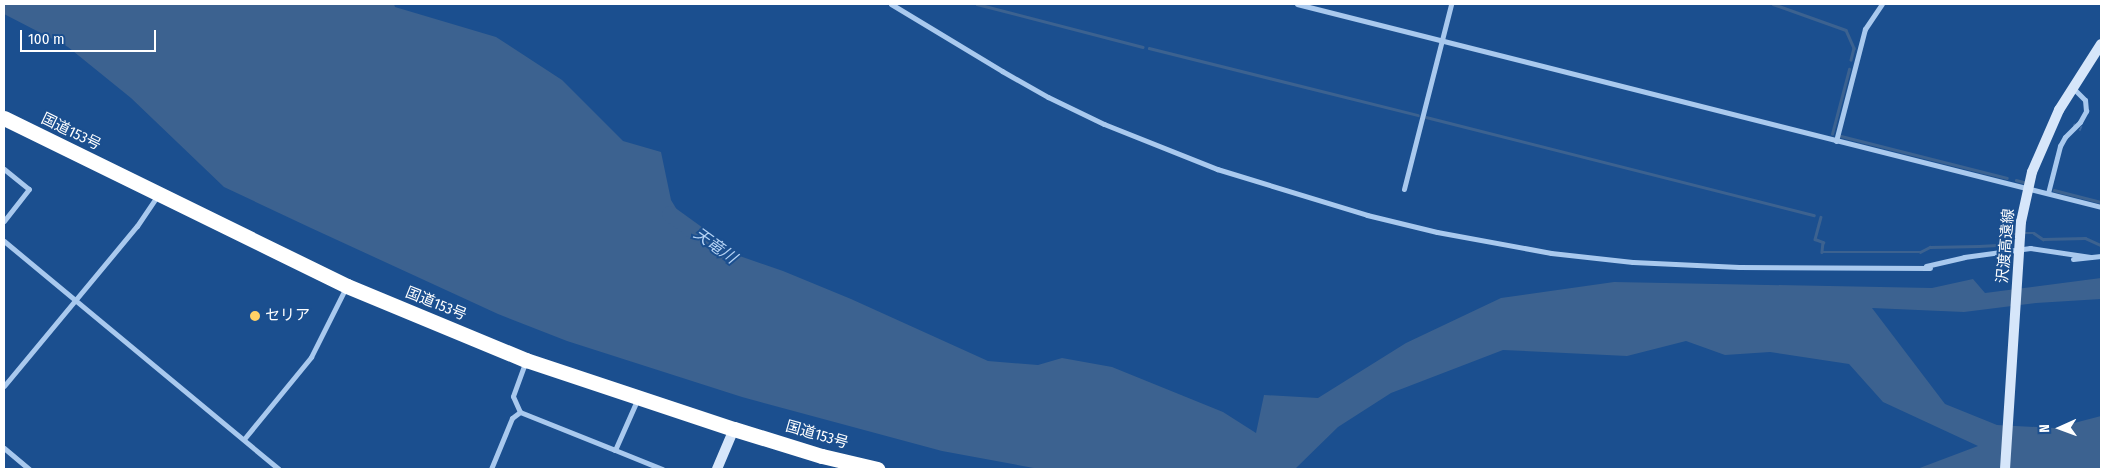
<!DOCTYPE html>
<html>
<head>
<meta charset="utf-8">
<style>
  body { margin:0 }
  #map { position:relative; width:2105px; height:473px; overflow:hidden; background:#1b4f8f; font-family:"Fira Sans Condensed","Noto Sans JP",sans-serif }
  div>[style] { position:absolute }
  .water>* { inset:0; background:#3c6290 }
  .stream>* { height:2.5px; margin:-1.25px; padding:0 1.25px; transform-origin:1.25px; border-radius:1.25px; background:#3c6290 }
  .river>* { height:16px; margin:-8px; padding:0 8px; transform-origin:8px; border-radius:8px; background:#3c6290 }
  .street-tunnel>* { height:5px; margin-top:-2.5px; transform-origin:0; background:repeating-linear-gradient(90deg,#3d69a0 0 5px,transparent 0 7.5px) }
  .street>* { height:5px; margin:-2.5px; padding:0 2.5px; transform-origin:2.5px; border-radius:2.5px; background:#a9c9ee }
  .secondary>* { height:10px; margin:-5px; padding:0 5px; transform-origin:5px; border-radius:5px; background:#d6e6fa }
  .highway>* { height:15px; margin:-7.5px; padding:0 7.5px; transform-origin:7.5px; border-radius:7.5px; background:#fff }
  .secondary-bridge>* { height:10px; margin:-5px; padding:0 5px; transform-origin:5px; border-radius:5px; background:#d6e6fa }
  .dots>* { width:14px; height:14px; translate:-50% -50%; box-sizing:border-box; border:2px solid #1b4f8f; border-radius:50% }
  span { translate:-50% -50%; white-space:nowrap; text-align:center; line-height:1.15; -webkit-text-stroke:4px #1b4f8f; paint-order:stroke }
  .street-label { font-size:15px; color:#fff }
  .poi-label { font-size:15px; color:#fff }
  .left { translate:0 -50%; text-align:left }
  .water-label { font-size:16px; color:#b5d3f5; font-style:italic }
  .frame { position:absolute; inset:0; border:5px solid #fff; pointer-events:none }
  .north { position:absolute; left:2035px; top:403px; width:50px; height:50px; -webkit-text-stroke:4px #1b4f8f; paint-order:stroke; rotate:268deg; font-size:14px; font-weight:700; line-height:20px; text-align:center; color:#fff }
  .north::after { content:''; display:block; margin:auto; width:18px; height:22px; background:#fff; clip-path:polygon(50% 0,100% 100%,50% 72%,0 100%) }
  .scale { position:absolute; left:20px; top:30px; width:136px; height:22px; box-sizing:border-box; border:2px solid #fff; border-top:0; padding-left:6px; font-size:15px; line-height:18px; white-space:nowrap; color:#fff; -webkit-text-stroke:4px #1b4f8f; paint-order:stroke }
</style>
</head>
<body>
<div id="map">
  <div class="water">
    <div style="clip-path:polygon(4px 4px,394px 4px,395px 7px,496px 37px,562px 80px,623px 141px,661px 152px,671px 200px,688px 228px,731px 253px,783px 271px,851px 299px,988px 361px,1038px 365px,1062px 358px,1112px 367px,1223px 412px,1256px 433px,1264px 395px,1318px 398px,1406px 343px,1501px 298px,1614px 282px,1932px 288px,1973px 279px,1985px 293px,2101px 278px,2101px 299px,2036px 303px,1964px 312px,1872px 308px,1945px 404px,1997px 425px,2055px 428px,2101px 416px,2101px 469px,1917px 469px,1978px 446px,1883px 402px,1849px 364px,1770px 352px,1725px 355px,1686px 341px,1627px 356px,1503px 350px,1391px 393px,1338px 427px,1295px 469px,1039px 469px,942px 451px,742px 397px,567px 341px,498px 314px,311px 228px,224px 187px,131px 98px,68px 47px,4px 14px)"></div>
  </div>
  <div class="stream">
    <div style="left:977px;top:4px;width:171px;rotate:14.5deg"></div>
    <div style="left:1773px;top:4px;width:77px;rotate:19.6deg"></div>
    <div style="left:1846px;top:30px;width:20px;rotate:66deg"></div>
    <div style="left:1854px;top:48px;width:12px;rotate:104deg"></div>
    <div style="left:1149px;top:48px;width:277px;rotate:14deg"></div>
    <div style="left:1426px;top:117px;width:400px;rotate:14.2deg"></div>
    <div style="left:1832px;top:134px;width:67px;rotate:-75.3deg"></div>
    <div style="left:1841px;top:136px;width:171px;rotate:14.2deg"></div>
    <div style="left:2016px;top:180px;width:11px;rotate:15deg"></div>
    <div style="left:2054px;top:190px;width:49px;rotate:14.3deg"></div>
    <div style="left:1821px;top:217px;width:23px;rotate:105deg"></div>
    <div style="left:1815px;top:239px;width:9px;rotate:21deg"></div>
    <div style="left:1823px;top:242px;width:10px;rotate:96deg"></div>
    <div style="left:1822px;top:252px;width:98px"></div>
    <div style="left:1920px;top:252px;width:11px;rotate:-27deg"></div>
    <div style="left:1930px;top:247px;width:49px;rotate:-1.2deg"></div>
    <div style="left:1979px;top:246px;width:18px;rotate:-3deg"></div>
    <div style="left:1997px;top:245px;width:13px;rotate:-61deg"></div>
    <div style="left:2003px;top:234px;width:15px"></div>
    <div style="left:2023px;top:233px;width:11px"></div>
    <div style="left:2034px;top:233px;width:11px;rotate:34deg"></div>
    <div style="left:2043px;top:239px;width:42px;rotate:-1.4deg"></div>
    <div style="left:2085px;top:238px;width:17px;rotate:24deg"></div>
  </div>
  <div class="river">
    <div style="left:670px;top:214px;width:53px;rotate:35.8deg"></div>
  </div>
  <div class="street-tunnel">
    <div style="left:2073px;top:125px;width:9px;rotate:21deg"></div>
  </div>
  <div class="street">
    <div style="left:891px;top:4px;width:130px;rotate:31.1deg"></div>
    <div style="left:1002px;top:71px;width:53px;rotate:29.5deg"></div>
    <div style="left:1048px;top:97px;width:62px;rotate:25.7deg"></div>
    <div style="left:1104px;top:124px;width:122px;rotate:21.7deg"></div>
    <div style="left:1217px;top:169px;width:157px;rotate:17deg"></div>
    <div style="left:1367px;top:215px;width:72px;rotate:13.7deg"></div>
    <div style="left:1437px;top:232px;width:116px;rotate:10.4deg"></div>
    <div style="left:1551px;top:253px;width:82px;rotate:6.3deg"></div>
    <div style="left:1633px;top:262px;width:106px;rotate:2.7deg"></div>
    <div style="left:1739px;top:267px;width:191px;rotate:0.3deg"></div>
    <div style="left:1297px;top:4px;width:829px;rotate:14.17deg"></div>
    <div style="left:1836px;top:141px;width:116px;rotate:-75.5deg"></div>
    <div style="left:1865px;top:29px;width:30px;rotate:-56deg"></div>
    <div style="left:4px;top:169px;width:32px;rotate:39deg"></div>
    <div style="left:29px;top:189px;width:41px;rotate:128deg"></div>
    <div style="left:1404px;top:189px;width:191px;rotate:-75.7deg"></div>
    <div style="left:2048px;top:193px;width:49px;rotate:-75.7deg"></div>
    <div style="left:2060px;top:146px;width:10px;rotate:-61deg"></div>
    <div style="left:2065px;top:137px;width:21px;rotate:-45deg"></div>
    <div style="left:2080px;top:122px;width:13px;rotate:-61deg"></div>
    <div style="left:2086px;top:111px;width:11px;rotate:-95deg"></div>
    <div style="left:2085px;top:100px;width:17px;rotate:-135deg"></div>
    <div style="left:4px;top:241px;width:357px;rotate:39.7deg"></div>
    <div style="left:2073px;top:259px;width:28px;rotate:-6deg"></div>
    <div style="left:1926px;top:266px;width:39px;rotate:-13deg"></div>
    <div style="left:1964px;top:257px;width:67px;rotate:-7.8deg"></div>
    <div style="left:2030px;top:248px;width:61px;rotate:8.5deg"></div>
    <div style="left:4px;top:386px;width:208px;rotate:-50.3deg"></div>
    <div style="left:137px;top:226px;width:37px;rotate:-56deg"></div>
    <div style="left:520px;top:412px;width:102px;rotate:21.8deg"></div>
    <div style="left:615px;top:450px;width:57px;rotate:-66.1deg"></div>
    <div style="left:244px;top:439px;width:106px;rotate:-50.7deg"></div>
    <div style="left:311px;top:357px;width:78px;rotate:-63.4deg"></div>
    <div style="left:4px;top:448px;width:33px;rotate:40deg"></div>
    <div style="left:615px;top:450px;width:51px;rotate:22deg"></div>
    <div style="left:491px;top:469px;width:55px;rotate:-67.6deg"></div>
    <div style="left:512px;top:418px;width:10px;rotate:-37deg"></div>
    <div style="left:520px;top:412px;width:17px;rotate:-114deg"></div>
    <div style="left:513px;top:396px;width:35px;rotate:-70deg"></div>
  </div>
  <div class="secondary">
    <div style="left:2059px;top:110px;width:78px;rotate:-57.5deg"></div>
    <div style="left:717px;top:469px;width:43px;rotate:-67deg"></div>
  </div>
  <div class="highway">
    <div style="left:4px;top:118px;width:382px;rotate:26.1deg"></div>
    <div style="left:347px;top:286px;width:194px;rotate:22.5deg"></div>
    <div style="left:526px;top:360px;width:219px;rotate:18.4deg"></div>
    <div style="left:734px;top:429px;width:92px;rotate:17.1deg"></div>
    <div style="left:822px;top:456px;width:57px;rotate:13.3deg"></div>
  </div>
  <div class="secondary-bridge">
    <div style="left:2005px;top:469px;width:248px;rotate:-86.3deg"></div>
    <div style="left:2021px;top:222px;width:51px;rotate:-77.6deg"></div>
    <div style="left:2032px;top:172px;width:68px;rotate:-66.5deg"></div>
  </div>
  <div class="dots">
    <div style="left:255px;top:316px;background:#ffd166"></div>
  </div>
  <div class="street-label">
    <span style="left:71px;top:132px;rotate:26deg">国道153号</span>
    <span style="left:2006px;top:246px;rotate:-85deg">沢渡高遠線</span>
    <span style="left:436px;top:304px;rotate:22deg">国道153号</span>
    <span style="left:817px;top:435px;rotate:16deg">国道153号</span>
  </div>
  <div class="poi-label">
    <span class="left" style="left:265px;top:316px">セリア</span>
  </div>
  <div class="water-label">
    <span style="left:715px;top:246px;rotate:36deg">天竜川</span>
  </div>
  <div class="frame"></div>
  <div class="north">N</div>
  <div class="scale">100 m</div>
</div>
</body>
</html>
